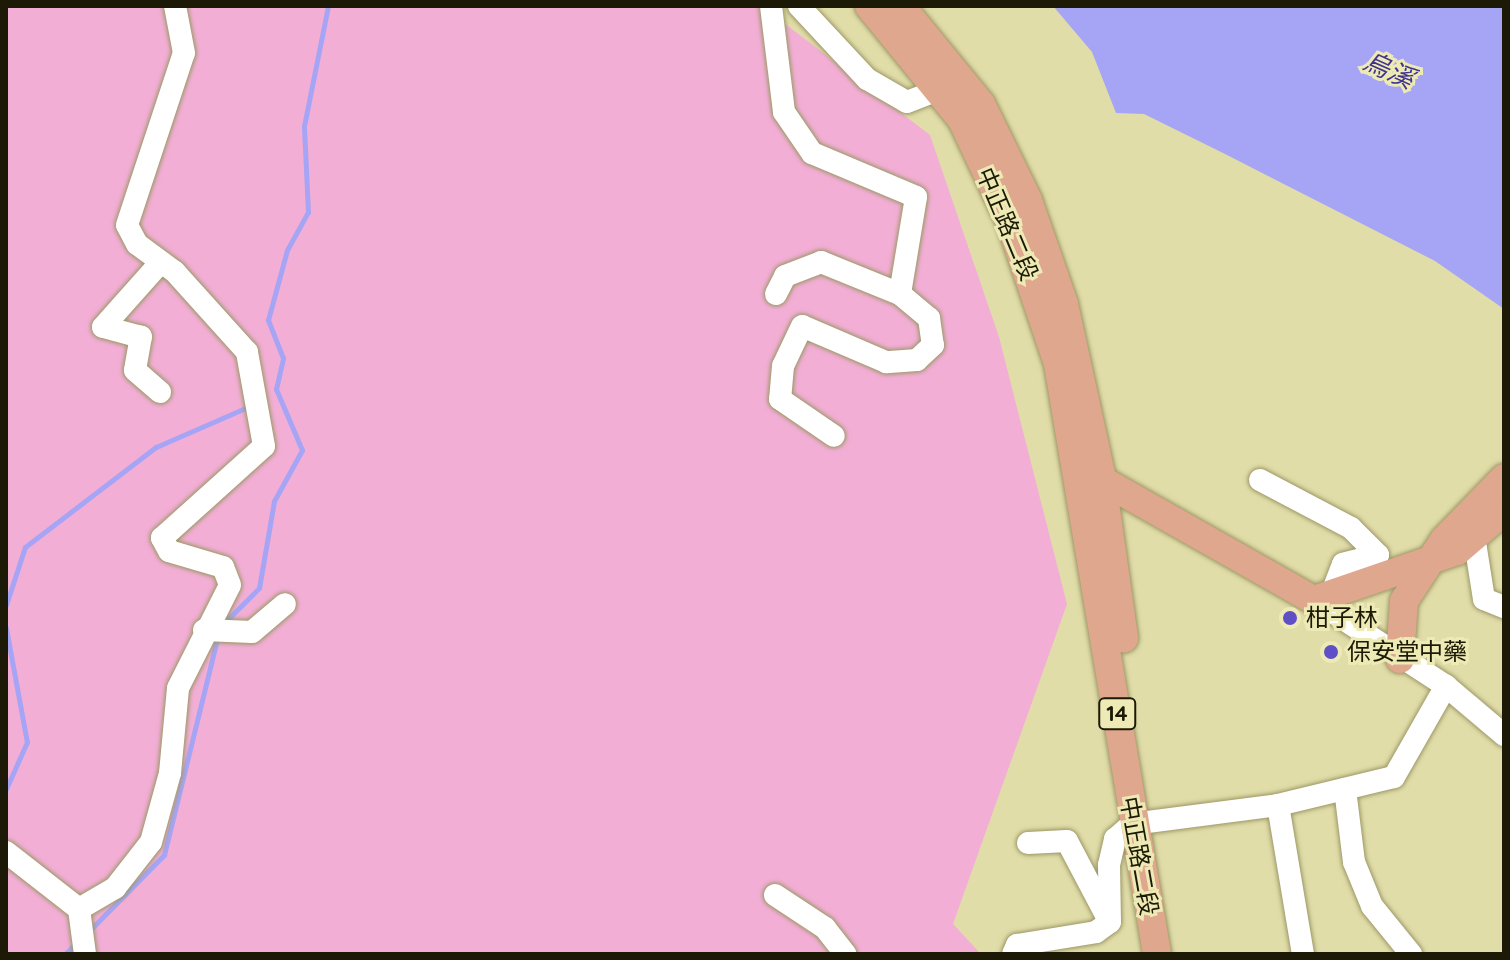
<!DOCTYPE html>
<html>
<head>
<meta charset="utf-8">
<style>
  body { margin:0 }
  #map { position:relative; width:1510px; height:960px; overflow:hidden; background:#e1dda9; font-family:Quicksand,"Noto Sans TC",sans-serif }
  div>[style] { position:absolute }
  .green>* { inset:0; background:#f3aed6 }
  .water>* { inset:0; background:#a6a5f5 }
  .stream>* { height:5px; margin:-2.5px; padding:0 2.5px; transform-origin:2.5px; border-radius:2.5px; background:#a6a5f5 }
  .roads { filter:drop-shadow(0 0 2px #9c9866) drop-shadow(0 0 2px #9c9866) }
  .minor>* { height:22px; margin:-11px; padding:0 11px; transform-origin:11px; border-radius:11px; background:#fff }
  .major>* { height:28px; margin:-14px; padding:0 14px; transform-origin:14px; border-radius:14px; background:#dfa78d }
  .dots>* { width:22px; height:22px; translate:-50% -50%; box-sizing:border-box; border:4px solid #eeeab5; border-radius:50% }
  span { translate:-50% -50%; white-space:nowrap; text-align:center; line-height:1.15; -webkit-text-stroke:6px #eeeab5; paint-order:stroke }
  .shield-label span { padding:2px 6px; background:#eeeab5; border:2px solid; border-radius:6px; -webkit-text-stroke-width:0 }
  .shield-label { font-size:22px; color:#1c1a06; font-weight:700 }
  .street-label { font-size:24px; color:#1c1a06 }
  .poi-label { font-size:24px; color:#1c1a06 }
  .left { translate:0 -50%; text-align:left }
  .water-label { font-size:26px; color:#40338e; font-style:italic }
  .frame { position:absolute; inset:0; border:8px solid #1c1a06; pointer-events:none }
</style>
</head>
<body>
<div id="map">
  <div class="green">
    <div style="clip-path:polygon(6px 6px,762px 6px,930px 135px,999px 337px,1067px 604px,953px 924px,981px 954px,6px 954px)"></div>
  </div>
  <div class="water">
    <div style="clip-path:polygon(1053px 6px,1504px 6px,1504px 309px,1435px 261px,1223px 153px,1144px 114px,1116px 113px,1092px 52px)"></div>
  </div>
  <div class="stream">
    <div style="left:6px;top:605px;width:61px;rotate:-71.9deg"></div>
    <div style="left:25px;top:547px;width:165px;rotate:-37.4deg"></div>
    <div style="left:156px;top:447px;width:105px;rotate:-23.6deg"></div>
    <div style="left:224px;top:623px;width:49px;rotate:-45deg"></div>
    <div style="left:259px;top:588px;width:88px;rotate:-80.2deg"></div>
    <div style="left:274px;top:501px;width:58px;rotate:-61.2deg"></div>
    <div style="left:302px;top:450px;width:66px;rotate:-113.1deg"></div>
    <div style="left:276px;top:389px;width:32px;rotate:-77deg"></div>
    <div style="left:283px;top:358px;width:41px;rotate:-111.5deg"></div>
    <div style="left:268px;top:320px;width:73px;rotate:-74.8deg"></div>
    <div style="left:287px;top:250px;width:43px;rotate:-61.1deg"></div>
    <div style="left:308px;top:212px;width:86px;rotate:-92.7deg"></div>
    <div style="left:304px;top:126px;width:122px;rotate:-78.7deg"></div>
    <div style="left:6px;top:628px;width:116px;rotate:79.6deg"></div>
    <div style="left:27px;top:742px;width:51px;rotate:114.1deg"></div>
    <div style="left:89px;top:931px;width:107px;rotate:-45.4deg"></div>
    <div style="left:164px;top:855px;width:227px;rotate:-76.2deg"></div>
    <div style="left:65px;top:954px;width:16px;rotate:-45deg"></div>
  </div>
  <div class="roads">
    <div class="minor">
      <div style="left:771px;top:6px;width:107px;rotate:83deg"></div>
      <div style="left:784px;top:112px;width:50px;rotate:55.7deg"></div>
      <div style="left:812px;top:153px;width:113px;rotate:22.9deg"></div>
      <div style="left:916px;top:197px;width:98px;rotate:99.4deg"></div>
      <div style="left:900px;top:294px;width:38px;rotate:40deg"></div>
      <div style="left:929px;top:318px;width:27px;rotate:82deg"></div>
      <div style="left:933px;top:345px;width:22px;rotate:137deg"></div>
      <div style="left:917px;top:360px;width:31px;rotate:176deg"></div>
      <div style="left:886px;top:362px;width:91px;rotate:-156.8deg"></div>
      <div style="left:802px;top:326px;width:44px;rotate:115.4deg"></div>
      <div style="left:783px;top:366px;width:33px;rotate:95deg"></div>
      <div style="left:780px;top:399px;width:65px;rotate:34.4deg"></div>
      <div style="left:799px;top:6px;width:100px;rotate:47deg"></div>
      <div style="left:867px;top:79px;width:46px;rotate:29.9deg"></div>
      <div style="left:907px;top:102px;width:36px;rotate:-21deg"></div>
      <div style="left:776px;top:294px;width:20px;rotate:-63deg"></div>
      <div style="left:785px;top:276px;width:39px;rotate:-21deg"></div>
      <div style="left:821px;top:262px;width:85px;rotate:22.1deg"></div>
      <div style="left:160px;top:392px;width:33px;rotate:-139deg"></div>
      <div style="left:135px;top:370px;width:34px;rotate:-80deg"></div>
      <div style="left:141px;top:337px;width:39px;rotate:-165deg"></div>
      <div style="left:103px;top:327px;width:87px;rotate:-48.3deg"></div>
      <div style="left:1260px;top:480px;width:103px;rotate:27.8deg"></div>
      <div style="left:1351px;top:528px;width:38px;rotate:45deg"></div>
      <div style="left:1378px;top:555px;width:36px;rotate:166deg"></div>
      <div style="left:1343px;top:564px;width:33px;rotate:111deg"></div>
      <div style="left:1474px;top:536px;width:64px;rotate:81deg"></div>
      <div style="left:1484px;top:599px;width:22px;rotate:22deg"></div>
      <div style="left:1314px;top:600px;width:158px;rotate:33.1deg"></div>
      <div style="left:1446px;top:686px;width:76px;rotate:40.2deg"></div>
      <div style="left:204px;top:630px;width:48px;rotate:2.4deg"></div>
      <div style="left:252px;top:632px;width:43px;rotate:-40.3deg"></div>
      <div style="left:1345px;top:789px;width:74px;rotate:83deg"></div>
      <div style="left:1354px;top:862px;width:48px;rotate:67.8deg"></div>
      <div style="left:1372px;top:906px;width:62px;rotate:50.9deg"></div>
      <div style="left:1278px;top:805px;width:151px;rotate:80.5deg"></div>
      <div style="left:1028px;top:843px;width:39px;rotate:-3deg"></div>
      <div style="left:1067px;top:841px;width:86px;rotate:62.2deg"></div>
      <div style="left:6px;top:852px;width:93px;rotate:38deg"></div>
      <div style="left:775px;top:895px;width:60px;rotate:33.4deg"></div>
      <div style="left:825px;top:928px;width:33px;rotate:52deg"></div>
      <div style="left:85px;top:954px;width:45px;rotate:-97.6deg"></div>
      <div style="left:79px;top:909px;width:42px;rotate:-30.3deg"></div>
      <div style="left:115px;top:888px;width:58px;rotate:-52deg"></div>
      <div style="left:151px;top:842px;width:72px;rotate:-74.6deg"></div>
      <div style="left:170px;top:773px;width:85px;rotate:-84.6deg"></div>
      <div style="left:178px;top:688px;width:115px;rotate:-63.2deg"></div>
      <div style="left:230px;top:585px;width:19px;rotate:-111deg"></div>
      <div style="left:223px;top:567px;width:56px;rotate:-163.5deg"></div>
      <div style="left:169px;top:551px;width:15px;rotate:-118deg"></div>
      <div style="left:162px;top:538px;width:137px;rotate:-42deg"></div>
      <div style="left:264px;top:446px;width:96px;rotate:-100.3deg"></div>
      <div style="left:247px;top:352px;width:108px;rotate:-132deg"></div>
      <div style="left:175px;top:272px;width:47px;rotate:-143.6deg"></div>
      <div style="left:137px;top:244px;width:21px;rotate:-118deg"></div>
      <div style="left:127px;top:225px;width:181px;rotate:-71.7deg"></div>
      <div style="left:184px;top:53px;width:48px;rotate:-100.8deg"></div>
      <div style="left:1013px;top:954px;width:10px;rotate:-66deg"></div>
      <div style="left:1017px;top:945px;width:80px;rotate:-9.3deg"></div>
      <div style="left:1096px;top:932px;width:17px;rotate:-36deg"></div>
      <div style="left:1110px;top:922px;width:57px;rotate:-91deg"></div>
      <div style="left:1109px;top:865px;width:27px;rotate:-77deg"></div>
      <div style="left:1115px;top:839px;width:23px;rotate:-41deg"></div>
      <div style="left:1132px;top:824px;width:147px;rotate:-7.4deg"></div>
      <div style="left:1278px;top:805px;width:119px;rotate:-13.6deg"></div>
      <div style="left:1394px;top:777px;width:105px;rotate:-60.3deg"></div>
    </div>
    <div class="major">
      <div style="left:869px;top:6px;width:147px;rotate:50.8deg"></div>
      <div style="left:962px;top:120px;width:113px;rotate:64.8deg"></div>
      <div style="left:1010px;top:222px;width:150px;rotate:71.3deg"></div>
      <div style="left:1058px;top:364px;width:598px;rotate:80.47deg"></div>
      <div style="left:901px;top:6px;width:127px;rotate:50.8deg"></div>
      <div style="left:981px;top:104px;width:107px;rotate:63.9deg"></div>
      <div style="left:1028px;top:200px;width:110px;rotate:70.9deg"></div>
      <div style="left:1064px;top:304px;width:174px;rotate:77.7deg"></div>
      <div style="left:1101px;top:474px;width:166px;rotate:82deg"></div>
      <div style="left:1091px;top:474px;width:256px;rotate:29.5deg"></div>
      <div style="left:1314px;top:600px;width:151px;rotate:-18.9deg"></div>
      <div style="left:1457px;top:551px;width:62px;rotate:-40.4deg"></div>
      <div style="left:1400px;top:659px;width:58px;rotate:-86.1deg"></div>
      <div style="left:1404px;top:601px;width:73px;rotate:-56.7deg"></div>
      <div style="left:1444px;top:540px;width:86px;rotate:-45.9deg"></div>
    </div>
  </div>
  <div class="dots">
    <div style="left:1290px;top:618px;background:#5f50c8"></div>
    <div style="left:1331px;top:652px;background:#5f50c8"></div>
  </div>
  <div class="shield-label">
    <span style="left:1117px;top:714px">14</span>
  </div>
  <div class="street-label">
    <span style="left:1007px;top:224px;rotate:67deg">中正路二段</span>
    <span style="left:1139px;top:856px;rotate:80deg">中正路二段</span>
  </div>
  <div class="poi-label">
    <span class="left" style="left:1306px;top:618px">柑子林</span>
    <span class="left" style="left:1347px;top:652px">保安堂中藥</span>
  </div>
  <div class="water-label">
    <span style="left:1389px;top:70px;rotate:24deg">烏溪</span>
  </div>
  <div class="frame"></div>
</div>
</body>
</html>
